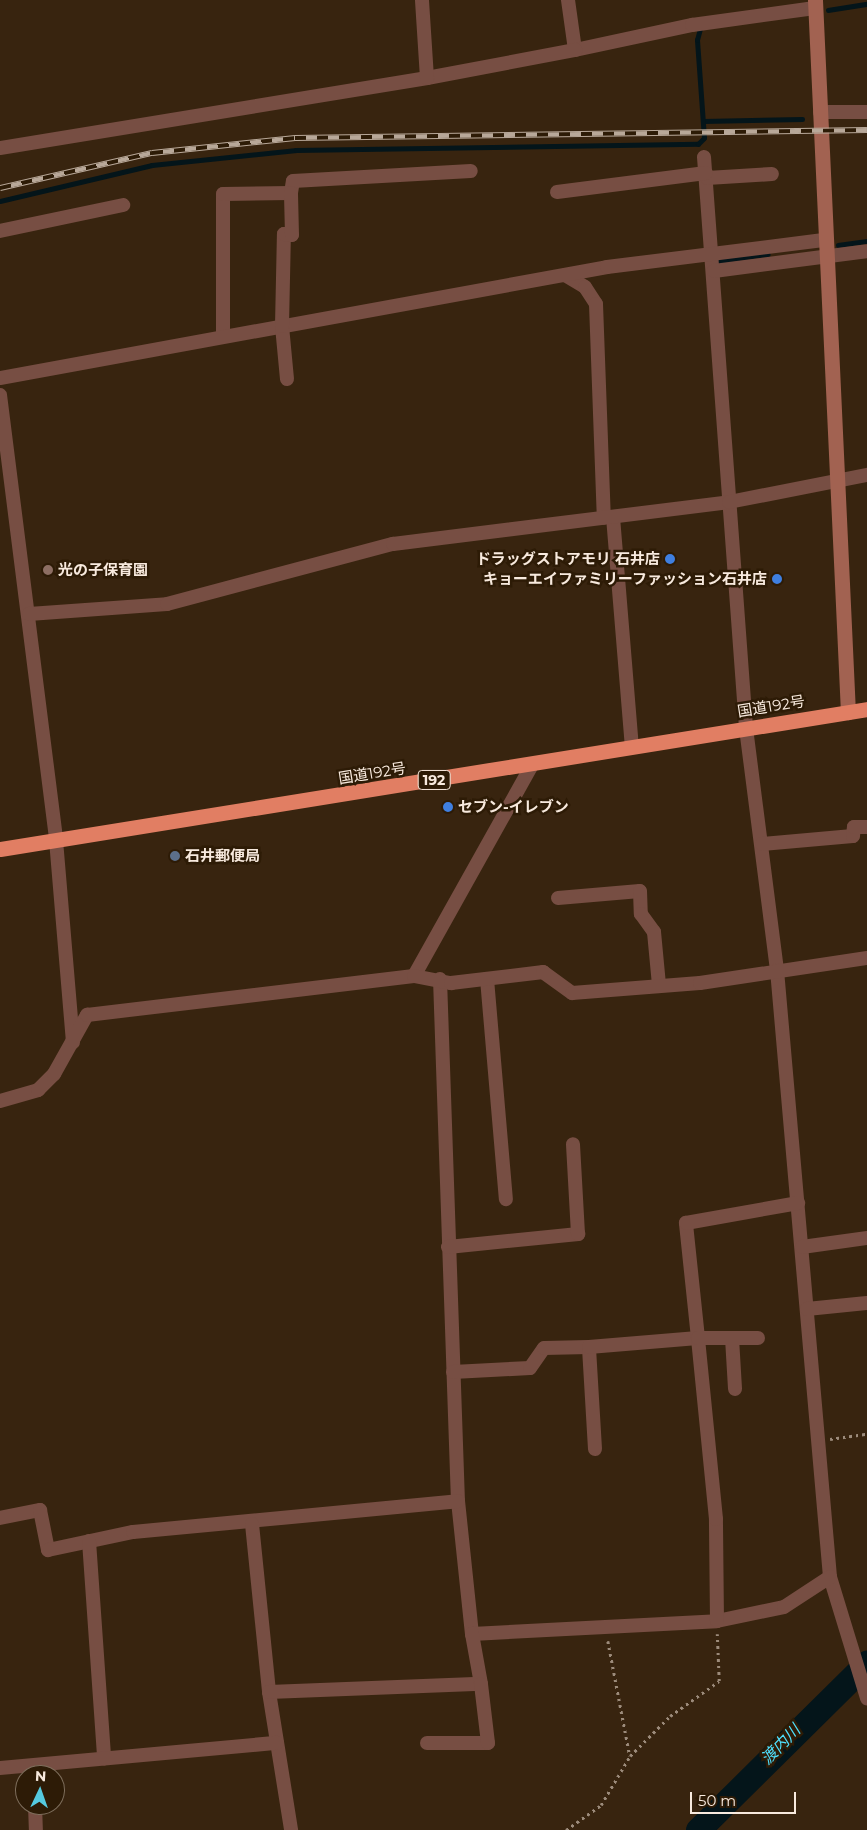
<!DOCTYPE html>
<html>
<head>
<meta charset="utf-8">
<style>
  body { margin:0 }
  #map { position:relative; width:867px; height:1830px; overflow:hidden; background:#38240f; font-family:Montserrat,"Noto Sans JP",sans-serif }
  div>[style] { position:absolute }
  .stream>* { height:4.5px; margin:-2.25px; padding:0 2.25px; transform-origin:2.25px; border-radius:2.25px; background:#04151a }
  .river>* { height:25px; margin:-12.5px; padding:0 12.5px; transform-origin:12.5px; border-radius:12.5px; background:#04151a }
  .path>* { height:2.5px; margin-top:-1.25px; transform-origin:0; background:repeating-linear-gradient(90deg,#9c8b7b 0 2.5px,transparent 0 6.5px) }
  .street>* { height:14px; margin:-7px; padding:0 7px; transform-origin:7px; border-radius:7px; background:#774e43 }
  .secondary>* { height:15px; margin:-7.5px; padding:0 7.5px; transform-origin:7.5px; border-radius:7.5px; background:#a26251 }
  .highway>* { height:15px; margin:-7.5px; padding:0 7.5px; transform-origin:7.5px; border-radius:7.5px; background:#e17e63 }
  .rail>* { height:5.5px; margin-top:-2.75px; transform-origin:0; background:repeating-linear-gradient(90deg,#2d1b06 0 11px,#b8a899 0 22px); box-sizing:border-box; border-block:1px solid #b8a899 }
  .dots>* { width:14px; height:14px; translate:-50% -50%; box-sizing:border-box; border:2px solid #2d1b06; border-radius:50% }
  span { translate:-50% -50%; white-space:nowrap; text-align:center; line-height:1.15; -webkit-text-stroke:5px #2d1b06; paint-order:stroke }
  .shield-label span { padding:1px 4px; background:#2d1b06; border:1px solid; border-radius:4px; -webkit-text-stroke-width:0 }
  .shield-label { font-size:14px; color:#f8eade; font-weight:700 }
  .poi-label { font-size:15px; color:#f8eade; font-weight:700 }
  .right { translate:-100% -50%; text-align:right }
  .left { translate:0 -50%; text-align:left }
  .street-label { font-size:15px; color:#f8eade }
  .water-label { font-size:16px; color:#4fe0fe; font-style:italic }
  .north { position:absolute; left:15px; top:1765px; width:50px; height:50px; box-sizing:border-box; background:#2d1b06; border:1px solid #7e6e5c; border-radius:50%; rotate:3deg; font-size:14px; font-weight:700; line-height:20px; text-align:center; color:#f8eade }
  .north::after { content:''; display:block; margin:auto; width:18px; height:22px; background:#55cae0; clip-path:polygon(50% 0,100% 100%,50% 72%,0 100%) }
  .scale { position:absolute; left:690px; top:1792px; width:106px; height:22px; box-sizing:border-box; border:2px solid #f8eade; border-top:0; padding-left:6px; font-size:15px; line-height:18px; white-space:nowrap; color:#f8eade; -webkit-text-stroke:4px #2d1b06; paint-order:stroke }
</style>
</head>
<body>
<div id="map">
  <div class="stream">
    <div style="left:828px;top:10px;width:39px;rotate:-9deg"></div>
    <div style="left:703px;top:121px;width:99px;rotate:-1.2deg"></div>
    <div style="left:0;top:201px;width:156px;rotate:-13.3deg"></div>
    <div style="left:152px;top:165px;width:145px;rotate:-5.9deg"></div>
    <div style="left:296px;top:150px;width:402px;rotate:-0.9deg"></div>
    <div style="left:698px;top:144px;width:8px;rotate:-45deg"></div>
    <div style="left:704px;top:138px;width:98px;rotate:-94.1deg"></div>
    <div style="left:697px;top:40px;width:11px;rotate:-75deg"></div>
    <div style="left:838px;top:245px;width:29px;rotate:-8deg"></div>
    <div style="left:718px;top:261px;width:50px;rotate:-8deg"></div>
  </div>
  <div class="river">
    <div style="left:698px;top:1830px;width:238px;rotate:-44.7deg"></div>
  </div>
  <div class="path">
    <div style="left:830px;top:1439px;width:37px;rotate:-8deg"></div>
    <div style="left:608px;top:1641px;width:117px;rotate:79.2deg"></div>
    <div style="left:566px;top:1830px;width:43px;rotate:-35.5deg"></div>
    <div style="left:601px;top:1805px;width:57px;rotate:-59.4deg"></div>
    <div style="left:630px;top:1756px;width:57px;rotate:-45deg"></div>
    <div style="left:670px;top:1716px;width:60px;rotate:-35.5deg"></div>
    <div style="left:719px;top:1681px;width:47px;rotate:-92.4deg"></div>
  </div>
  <div class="street">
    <div style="left:568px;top:0;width:50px;rotate:82deg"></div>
    <div style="left:575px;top:50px;width:120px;rotate:-12.1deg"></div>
    <div style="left:692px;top:25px;width:124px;rotate:-7.9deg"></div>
    <div style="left:427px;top:78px;width:151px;rotate:-10.7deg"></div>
    <div style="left:820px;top:112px;width:47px"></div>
    <div style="left:0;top:148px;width:433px;rotate:-9.3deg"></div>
    <div style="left:427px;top:78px;width:78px;rotate:-93.7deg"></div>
    <div style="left:704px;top:157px;width:573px;rotate:85.79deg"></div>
    <div style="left:746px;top:728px;width:244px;rotate:82.7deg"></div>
    <div style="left:777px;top:970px;width:609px;rotate:85.01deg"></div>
    <div style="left:830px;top:1577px;width:127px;rotate:73deg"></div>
    <div style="left:707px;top:178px;width:65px;rotate:-3.5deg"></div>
    <div style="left:557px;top:192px;width:150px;rotate:-7.3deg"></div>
    <div style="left:0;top:231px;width:126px;rotate:-11.9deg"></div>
    <div style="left:714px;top:271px;width:154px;rotate:-7.4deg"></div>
    <div style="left:565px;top:275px;width:23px;rotate:31deg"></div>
    <div style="left:585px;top:287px;width:20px;rotate:57deg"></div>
    <div style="left:596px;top:304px;width:214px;rotate:87.9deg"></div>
    <div style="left:223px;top:335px;width:141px;rotate:-90deg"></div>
    <div style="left:223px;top:194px;width:68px;rotate:-0.8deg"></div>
    <div style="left:291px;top:193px;width:12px;rotate:-81deg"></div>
    <div style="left:293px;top:181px;width:178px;rotate:-3.2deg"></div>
    <div style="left:0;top:378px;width:617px;rotate:-10.36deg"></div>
    <div style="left:607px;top:267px;width:220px;rotate:-7.1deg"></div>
    <div style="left:287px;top:379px;width:53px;rotate:-95.4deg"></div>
    <div style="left:282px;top:326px;width:92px;rotate:-88.8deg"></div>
    <div style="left:284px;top:234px;width:8px;rotate:7deg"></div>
    <div style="left:292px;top:235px;width:42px;rotate:-91.4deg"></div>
    <div style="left:0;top:395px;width:449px;rotate:82.8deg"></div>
    <div style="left:56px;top:840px;width:203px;rotate:85.2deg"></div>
    <div style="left:613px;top:517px;width:231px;rotate:85.3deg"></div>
    <div style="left:29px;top:614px;width:138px;rotate:-4.1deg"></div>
    <div style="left:167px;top:604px;width:234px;rotate:-14.9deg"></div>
    <div style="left:393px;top:544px;width:339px;rotate:-7.1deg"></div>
    <div style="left:729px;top:502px;width:141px;rotate:-11.1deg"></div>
    <div style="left:762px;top:844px;width:91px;rotate:-5deg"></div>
    <div style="left:853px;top:836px;width:9px;rotate:-84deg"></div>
    <div style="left:854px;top:827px;width:13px"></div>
    <div style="left:558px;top:898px;width:82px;rotate:-4.9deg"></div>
    <div style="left:640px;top:891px;width:23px;rotate:88deg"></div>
    <div style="left:641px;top:914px;width:22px;rotate:54deg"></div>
    <div style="left:654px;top:932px;width:53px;rotate:84.6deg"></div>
    <div style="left:414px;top:976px;width:242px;rotate:-60.8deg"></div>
    <div style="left:440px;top:979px;width:522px;rotate:88.03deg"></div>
    <div style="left:458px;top:1501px;width:134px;rotate:84deg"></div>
    <div style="left:472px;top:1634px;width:245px;rotate:-3deg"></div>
    <div style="left:717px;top:1621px;width:68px;rotate:-11.8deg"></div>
    <div style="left:784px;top:1607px;width:55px;rotate:-33.1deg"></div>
    <div style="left:487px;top:979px;width:221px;rotate:85.1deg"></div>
    <div style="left:0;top:1101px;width:40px;rotate:-16deg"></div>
    <div style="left:38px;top:1090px;width:23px;rotate:-45deg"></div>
    <div style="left:54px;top:1074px;width:68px;rotate:-60.8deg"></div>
    <div style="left:87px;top:1015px;width:329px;rotate:-6.8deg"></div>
    <div style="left:414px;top:976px;width:38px;rotate:11deg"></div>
    <div style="left:451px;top:983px;width:93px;rotate:-6.8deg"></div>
    <div style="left:543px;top:972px;width:36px;rotate:36deg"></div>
    <div style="left:572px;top:993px;width:128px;rotate:-4.5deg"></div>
    <div style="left:700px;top:983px;width:169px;rotate:-8.5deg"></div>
    <div style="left:448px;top:1247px;width:131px;rotate:-5.7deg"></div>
    <div style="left:578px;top:1234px;width:90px;rotate:-93.2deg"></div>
    <div style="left:802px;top:1247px;width:66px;rotate:-7.9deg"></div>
    <div style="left:807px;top:1309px;width:60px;rotate:-5.7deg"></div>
    <div style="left:732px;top:1338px;width:51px;rotate:86.6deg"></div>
    <div style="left:453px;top:1372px;width:77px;rotate:-3deg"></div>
    <div style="left:530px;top:1368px;width:24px;rotate:-55deg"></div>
    <div style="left:544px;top:1348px;width:45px;rotate:-1.3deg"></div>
    <div style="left:595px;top:1449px;width:102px;rotate:-93.4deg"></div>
    <div style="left:589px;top:1347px;width:109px;rotate:-4.7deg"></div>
    <div style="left:698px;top:1338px;width:116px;rotate:-96deg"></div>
    <div style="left:686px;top:1223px;width:114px;rotate:-10.1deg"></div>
    <div style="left:0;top:1518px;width:41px;rotate:-11.3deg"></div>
    <div style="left:40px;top:1510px;width:41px;rotate:78.7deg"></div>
    <div style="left:48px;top:1550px;width:87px;rotate:-12deg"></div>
    <div style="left:133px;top:1532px;width:326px;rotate:-5.4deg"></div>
    <div style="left:252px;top:1524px;width:169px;rotate:84.2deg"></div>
    <div style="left:269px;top:1692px;width:140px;rotate:80.9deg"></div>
    <div style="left:89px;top:1541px;width:218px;rotate:86deg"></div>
    <div style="left:717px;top:1621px;width:102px;rotate:-90.6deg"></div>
    <div style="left:716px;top:1519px;width:182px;rotate:-95.7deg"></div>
    <div style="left:698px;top:1338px;width:60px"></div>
    <div style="left:269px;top:1692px;width:212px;rotate:-2.2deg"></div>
    <div style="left:481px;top:1684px;width:51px;rotate:-100.2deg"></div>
    <div style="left:427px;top:1743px;width:61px"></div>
    <div style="left:488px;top:1743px;width:59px;rotate:-96.8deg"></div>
    <div style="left:0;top:1768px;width:278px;rotate:-5.2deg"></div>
    <div style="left:35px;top:1805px;width:25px;rotate:88deg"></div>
  </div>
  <div class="secondary">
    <div style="left:815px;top:0;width:713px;rotate:87.35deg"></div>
  </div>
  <div class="highway">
    <div style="left:0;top:849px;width:878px;rotate:-9.17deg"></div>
  </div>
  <div class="rail">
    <div style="left:0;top:188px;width:156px;rotate:-13deg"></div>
    <div style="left:152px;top:153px;width:144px;rotate:-6deg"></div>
    <div style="left:295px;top:138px;width:572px;rotate:-0.8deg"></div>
  </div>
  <div class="dots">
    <div style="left:670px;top:559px;background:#3f7fe0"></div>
    <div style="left:48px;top:570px;background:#8d6e63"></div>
    <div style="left:777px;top:579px;background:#3f7fe0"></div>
    <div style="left:448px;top:807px;background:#3f7fe0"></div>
    <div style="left:175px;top:856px;background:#5c6f8a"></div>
  </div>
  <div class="shield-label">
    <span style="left:434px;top:780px">192</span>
  </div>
  <div class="poi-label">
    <span class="right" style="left:660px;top:559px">ドラッグストアモリ 石井店</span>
    <span class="left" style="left:58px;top:570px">光の子保育園</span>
    <span class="right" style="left:767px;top:579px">キョーエイファミリーファッション石井店</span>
    <span class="left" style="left:458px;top:807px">セブン-イレブン</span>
    <span class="left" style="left:185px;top:856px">石井郵便局</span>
  </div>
  <div class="street-label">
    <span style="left:771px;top:706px;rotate:-9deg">国道192号</span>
    <span style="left:372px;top:773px;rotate:-9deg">国道192号</span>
  </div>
  <div class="water-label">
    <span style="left:781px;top:1745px;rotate:-46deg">渡内川</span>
  </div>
  <div class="north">N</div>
  <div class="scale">50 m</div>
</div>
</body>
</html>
